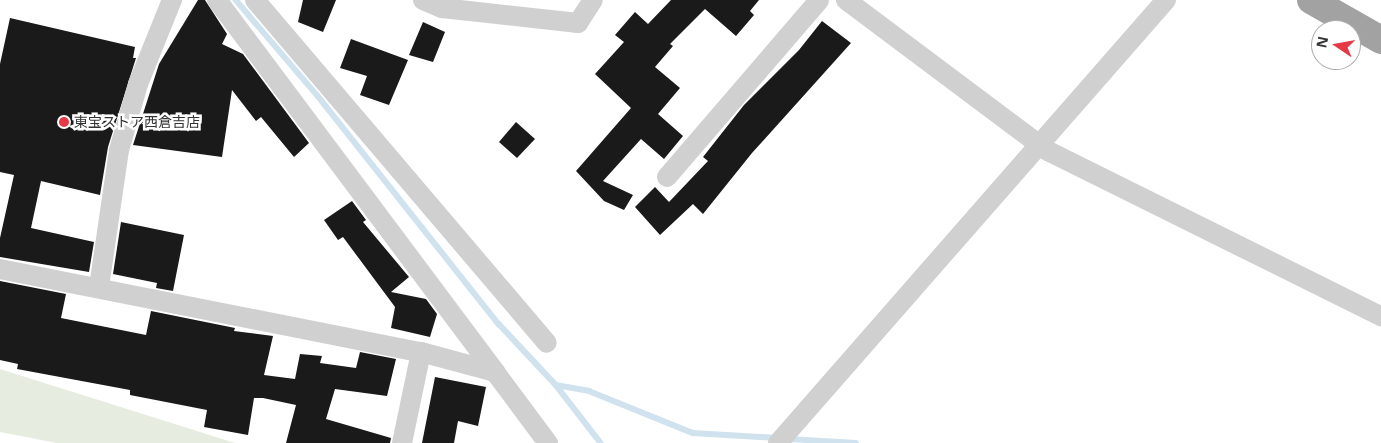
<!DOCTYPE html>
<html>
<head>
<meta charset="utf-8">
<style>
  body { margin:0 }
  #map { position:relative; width:1381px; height:443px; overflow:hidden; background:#fff; font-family:"Noto Sans","Noto Sans JP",sans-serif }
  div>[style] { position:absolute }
  .green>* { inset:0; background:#e6ecdf }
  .stream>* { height:5.5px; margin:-2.75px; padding:0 2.75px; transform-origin:2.75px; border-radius:2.75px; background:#cfe2ee }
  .building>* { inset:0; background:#1a1a1a }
  .minor>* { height:20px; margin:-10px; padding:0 10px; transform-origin:10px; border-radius:10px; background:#d0d0d0 }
  .trunk>* { height:28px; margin:-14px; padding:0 14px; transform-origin:14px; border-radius:14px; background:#a2a2a2 }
  .dots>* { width:14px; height:14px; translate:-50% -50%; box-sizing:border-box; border:2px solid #fff; border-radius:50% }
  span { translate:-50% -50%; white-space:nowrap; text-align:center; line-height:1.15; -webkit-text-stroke:5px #fff; paint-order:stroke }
  .poi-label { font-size:14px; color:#333 }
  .left { translate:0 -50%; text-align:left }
  .north { position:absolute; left:1311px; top:20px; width:50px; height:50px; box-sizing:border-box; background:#fff; border:1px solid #adadad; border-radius:50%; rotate:282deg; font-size:14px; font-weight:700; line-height:20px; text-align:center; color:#333 }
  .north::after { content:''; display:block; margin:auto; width:18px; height:22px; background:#e63946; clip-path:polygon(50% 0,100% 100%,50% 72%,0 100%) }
</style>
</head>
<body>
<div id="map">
  <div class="green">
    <div style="clip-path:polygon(0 369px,235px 443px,57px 443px,0 432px)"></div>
  </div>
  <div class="stream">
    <div style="left:236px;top:0;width:126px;rotate:49.5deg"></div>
    <div style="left:318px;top:96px;width:291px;rotate:51.6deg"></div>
    <div style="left:499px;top:324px;width:83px;rotate:46.9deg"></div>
    <div style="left:556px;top:385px;width:73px;rotate:52.2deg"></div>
    <div style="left:556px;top:385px;width:34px;rotate:10deg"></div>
    <div style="left:589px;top:391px;width:112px;rotate:22deg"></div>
    <div style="left:693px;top:433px;width:84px;rotate:3.4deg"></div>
    <div style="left:789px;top:439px;width:67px;rotate:3.4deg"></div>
  </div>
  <div class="building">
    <div style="clip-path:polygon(198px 0,205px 0,227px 34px,222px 44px,243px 54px,309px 143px,294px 157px,261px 117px,256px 121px,232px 90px,222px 157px,133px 145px,159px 64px)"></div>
    <div style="clip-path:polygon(303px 0,336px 0,323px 32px,298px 22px)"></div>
    <div style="clip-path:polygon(671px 0,759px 0,750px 11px,754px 15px,736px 36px,705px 9px,670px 44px,673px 46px,655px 67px,680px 88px,658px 114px,683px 136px,664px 159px,641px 139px,603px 181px,633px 195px,624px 210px,604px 201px,576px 171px,631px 108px,595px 74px,624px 42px,615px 35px,635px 12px,648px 24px)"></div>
    <div style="clip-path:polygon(10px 18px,135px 47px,133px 58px,136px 58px,108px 147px,100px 195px,41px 181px,31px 228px,94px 242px,89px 272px,0 257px,0 238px,14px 175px,0 172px,0 64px)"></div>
    <div style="clip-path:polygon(822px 21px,851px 43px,752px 153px,703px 214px,693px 204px,660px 235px,635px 207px,655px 187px,669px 202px,708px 161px,703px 157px,744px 105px,799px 50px)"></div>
    <div style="clip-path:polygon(423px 22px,445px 32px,433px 62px,409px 55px)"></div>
    <div style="clip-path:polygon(351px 39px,408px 60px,389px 105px,360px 95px,367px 76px,340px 68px)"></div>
    <div style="clip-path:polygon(516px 122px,535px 139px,517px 158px,499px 142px)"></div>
    <div style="clip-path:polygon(352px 201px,366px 220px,363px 222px,409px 277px,391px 292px,426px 299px,437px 314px,430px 337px,391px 328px,395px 307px,343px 237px,338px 240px,324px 220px)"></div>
    <div style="clip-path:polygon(121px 222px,184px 235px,173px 291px,156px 288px,157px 283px,113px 274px)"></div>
    <div style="clip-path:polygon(0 281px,66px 294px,61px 318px,146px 335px,151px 311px,235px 328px,234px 331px,273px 336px,264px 375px,295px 379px,300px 354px,322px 356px,320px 363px,356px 368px,360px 352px,396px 359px,387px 396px,335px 389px,326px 419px,391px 438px,390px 443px,286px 443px,296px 405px,263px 398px,254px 398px,248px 435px,204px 427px,207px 410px,130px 395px,130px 390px,17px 369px,18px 364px,0 360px)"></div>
    <div style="clip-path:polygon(435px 377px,486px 387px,478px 426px,458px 421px,454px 443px,422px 443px)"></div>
  </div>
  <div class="minor">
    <div style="left:217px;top:0;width:464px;rotate:53.2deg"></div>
    <div style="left:255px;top:0;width:450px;rotate:49.6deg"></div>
    <div style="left:423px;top:0;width:21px;rotate:23deg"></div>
    <div style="left:442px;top:8px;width:137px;rotate:6.3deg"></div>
    <div style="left:578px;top:23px;width:27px;rotate:-57deg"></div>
    <div style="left:846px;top:0;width:252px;rotate:36.8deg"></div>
    <div style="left:1048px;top:151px;width:372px;rotate:26.4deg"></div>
    <div style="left:667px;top:177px;width:233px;rotate:-49.3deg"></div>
    <div style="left:0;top:269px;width:429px;rotate:11.2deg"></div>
    <div style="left:421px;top:352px;width:77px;rotate:15.1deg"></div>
    <div style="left:495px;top:372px;width:89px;rotate:53.3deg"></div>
    <div style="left:99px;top:287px;width:138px;rotate:-81.7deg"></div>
    <div style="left:119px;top:150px;width:69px;rotate:-73.9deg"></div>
    <div style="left:138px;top:84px;width:91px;rotate:-68deg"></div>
    <div style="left:402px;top:443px;width:93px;rotate:-78.2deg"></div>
    <div style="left:778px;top:443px;width:589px;rotate:-48.79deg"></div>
  </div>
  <div class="trunk">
    <div style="left:1311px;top:0;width:81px;rotate:29.7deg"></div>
  </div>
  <div class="dots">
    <div style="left:64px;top:122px;background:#e63946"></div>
  </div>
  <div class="poi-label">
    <span class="left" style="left:74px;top:122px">東宝ストア西倉吉店</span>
  </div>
  <div class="north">N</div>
</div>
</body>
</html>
